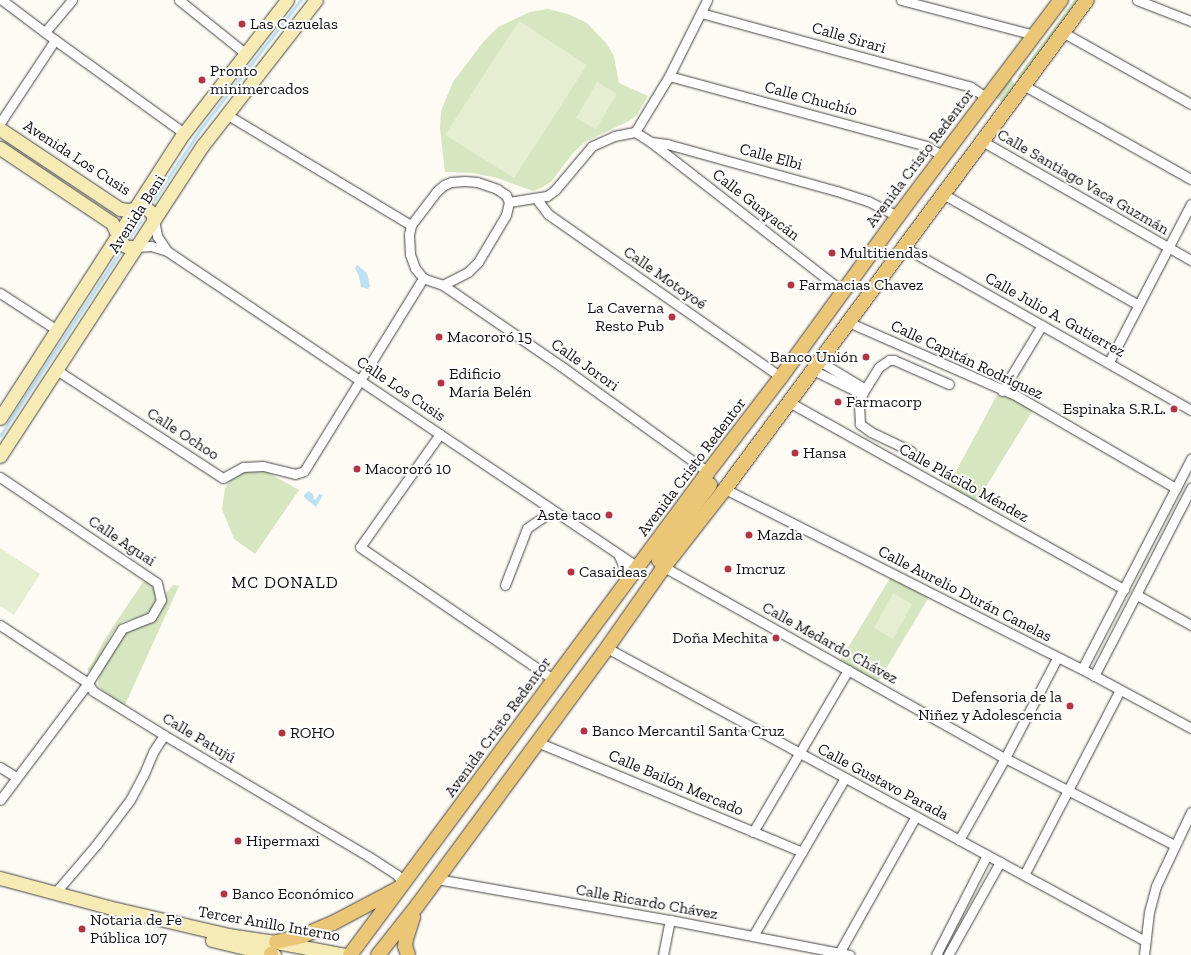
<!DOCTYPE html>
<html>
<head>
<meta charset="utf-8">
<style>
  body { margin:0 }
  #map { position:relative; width:1191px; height:955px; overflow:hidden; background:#fefbf4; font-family:"Zilla Slab",serif }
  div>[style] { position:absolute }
  .green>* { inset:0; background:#d6e6c0 }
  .pitch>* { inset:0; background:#e6eed1 }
  .water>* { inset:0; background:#bde1f1 }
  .stream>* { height:2.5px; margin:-1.25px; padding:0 1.25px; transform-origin:1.25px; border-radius:1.25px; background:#bde1f1 }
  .roads { filter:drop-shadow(0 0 1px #434343) drop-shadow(0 0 1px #434343) }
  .street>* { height:9px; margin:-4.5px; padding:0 4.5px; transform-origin:4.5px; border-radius:4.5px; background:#fff }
  .secondary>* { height:13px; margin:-6.5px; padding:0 6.5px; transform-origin:6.5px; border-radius:6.5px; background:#f7ebb5 }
  .primary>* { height:14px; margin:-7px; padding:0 7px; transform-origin:7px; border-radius:7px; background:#ebc676 }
  .dots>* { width:11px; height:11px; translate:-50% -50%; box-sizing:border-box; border:2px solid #fff; border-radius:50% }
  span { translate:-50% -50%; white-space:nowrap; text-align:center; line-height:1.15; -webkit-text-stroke:4px #fff; paint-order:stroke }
  .poi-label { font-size:16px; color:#101010 }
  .left { translate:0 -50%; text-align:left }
  .right { translate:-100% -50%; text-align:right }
  .street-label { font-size:16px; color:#101010 }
  .neighbourhood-label { font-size:17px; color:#101010; letter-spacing:1px }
</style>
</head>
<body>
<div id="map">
  <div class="green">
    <div style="clip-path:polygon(1074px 0,1079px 0,1021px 78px,1019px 79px,1018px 76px)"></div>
    <div style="clip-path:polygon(548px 9px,568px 14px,587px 23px,606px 43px,614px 56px,619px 83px,648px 96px,637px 115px,629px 121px,585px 142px,573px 153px,551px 182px,541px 188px,533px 191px,497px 178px,473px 173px,445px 172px,440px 129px,441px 111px,453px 82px,484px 41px,498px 27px,530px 12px)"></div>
    <div style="clip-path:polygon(1010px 78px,1016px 86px,1002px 104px,1001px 101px,995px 97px)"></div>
    <div style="clip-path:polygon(997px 395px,1011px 398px,1033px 410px,976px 503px,947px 488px)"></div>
    <div style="clip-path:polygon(254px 470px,265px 471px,299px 490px,255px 554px,234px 539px,222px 509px,225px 488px,231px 479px,240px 473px)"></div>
    <div style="clip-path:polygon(890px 578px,929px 597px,878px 682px,840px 661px)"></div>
    <div style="clip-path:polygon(145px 579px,155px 589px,156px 596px,152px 609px,144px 615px,122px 622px,112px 634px,95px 666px,89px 672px,87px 669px,91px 665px,106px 637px)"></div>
    <div style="clip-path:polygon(173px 585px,179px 586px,124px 707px,101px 689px,98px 685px,99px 676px,121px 637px,131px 629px,148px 624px,158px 617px,164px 606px,166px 593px)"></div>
  </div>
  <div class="pitch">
    <div style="clip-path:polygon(519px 21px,587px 65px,514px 178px,445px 135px)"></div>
    <div style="clip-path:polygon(597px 82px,617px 94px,596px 129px,576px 118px)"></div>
    <div style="clip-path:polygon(0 548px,40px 574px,14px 615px,0 606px)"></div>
    <div style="clip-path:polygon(893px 593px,912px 604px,893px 639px,874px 628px)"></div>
  </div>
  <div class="water">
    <div style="clip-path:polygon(357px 265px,367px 273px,370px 286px,368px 289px,361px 287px,359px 276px,355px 268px)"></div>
    <div style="clip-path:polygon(308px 491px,313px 494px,314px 500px,316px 499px,319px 494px,323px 495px,316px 507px,304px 497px,304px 495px)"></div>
  </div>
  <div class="stream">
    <div style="left:151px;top:204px;width:89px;rotate:-56.5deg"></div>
    <div style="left:200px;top:130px;width:165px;rotate:-52.2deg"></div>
    <div style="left:129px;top:238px;width:20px;rotate:-57deg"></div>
    <div style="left:0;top:436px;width:220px;rotate:-56.9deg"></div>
  </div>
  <div class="roads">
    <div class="street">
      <div style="left:2px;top:0;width:66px;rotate:37deg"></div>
      <div style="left:55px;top:40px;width:159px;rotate:35.8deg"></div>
      <div style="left:179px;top:0;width:85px;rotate:38.8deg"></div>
      <div style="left:901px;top:0;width:138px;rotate:14.7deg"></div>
      <div style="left:1137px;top:0;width:58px;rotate:21.3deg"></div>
      <div style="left:701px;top:13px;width:280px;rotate:15.3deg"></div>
      <div style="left:971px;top:87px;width:19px;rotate:35deg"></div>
      <div style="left:45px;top:32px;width:42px;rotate:-49.8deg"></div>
      <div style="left:1064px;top:33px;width:145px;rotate:29.2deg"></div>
      <div style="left:669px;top:76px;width:266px;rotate:15.2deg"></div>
      <div style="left:926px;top:146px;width:20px;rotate:30deg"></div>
      <div style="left:1025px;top:86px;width:190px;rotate:29.3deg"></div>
      <div style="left:226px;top:114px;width:216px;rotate:31deg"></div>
      <div style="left:0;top:123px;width:100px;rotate:-56.5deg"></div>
      <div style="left:635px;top:132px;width:19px;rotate:32deg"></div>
      <div style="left:651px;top:142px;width:16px;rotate:7deg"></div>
      <div style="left:667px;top:144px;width:176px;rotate:15.5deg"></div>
      <div style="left:837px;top:191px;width:33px;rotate:18deg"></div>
      <div style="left:868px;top:201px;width:34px;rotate:27deg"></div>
      <div style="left:982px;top:141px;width:241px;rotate:29.7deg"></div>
      <div style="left:652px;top:143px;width:241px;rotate:37.9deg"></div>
      <div style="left:465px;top:181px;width:12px;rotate:5deg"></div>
      <div style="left:477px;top:182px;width:21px;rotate:19deg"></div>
      <div style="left:497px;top:189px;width:11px;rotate:34deg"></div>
      <div style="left:506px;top:195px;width:8px;rotate:67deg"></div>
      <div style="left:509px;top:202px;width:13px;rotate:103deg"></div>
      <div style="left:506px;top:215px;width:55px;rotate:120.8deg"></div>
      <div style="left:478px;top:262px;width:14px;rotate:135deg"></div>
      <div style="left:468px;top:272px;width:28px;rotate:153deg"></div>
      <div style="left:443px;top:285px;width:21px;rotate:-161deg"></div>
      <div style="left:423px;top:278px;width:13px;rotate:-129deg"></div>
      <div style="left:415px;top:268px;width:15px;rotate:-110deg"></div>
      <div style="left:410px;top:254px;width:20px;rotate:-93deg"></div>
      <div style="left:409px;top:234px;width:9px;rotate:-77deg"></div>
      <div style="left:411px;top:225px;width:43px;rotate:-52.6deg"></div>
      <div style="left:437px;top:191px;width:9px;rotate:-41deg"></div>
      <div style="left:444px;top:185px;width:8px;rotate:-23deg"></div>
      <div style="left:451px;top:182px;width:14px;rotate:-4deg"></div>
      <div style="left:943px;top:194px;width:224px;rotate:29.6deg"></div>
      <div style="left:536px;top:198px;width:20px;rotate:53deg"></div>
      <div style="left:548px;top:214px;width:284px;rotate:35deg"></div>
      <div style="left:509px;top:202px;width:38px;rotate:-9deg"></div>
      <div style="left:547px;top:196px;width:10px;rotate:-37deg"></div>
      <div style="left:555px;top:190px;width:57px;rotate:-49.9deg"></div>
      <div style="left:592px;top:146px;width:24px;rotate:-24deg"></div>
      <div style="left:614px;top:136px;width:21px;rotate:-11deg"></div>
      <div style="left:635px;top:132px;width:66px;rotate:-58.7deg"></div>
      <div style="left:669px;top:76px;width:85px;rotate:-63.4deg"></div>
      <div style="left:154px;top:220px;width:16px;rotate:79deg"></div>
      <div style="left:157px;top:236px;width:18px;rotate:56deg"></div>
      <div style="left:136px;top:247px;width:15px;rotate:-4deg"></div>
      <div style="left:151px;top:246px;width:17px;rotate:17deg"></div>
      <div style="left:167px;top:251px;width:567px;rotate:33.86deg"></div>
      <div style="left:904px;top:247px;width:330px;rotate:29.6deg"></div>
      <div style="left:443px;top:285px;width:143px;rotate:34.5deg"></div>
      <div style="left:561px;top:366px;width:181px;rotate:35.8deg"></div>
      <div style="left:0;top:293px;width:68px;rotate:33deg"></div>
      <div style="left:848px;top:322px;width:184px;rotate:23.6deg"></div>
      <div style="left:1017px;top:396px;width:184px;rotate:30.1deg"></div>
      <div style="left:819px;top:361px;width:50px;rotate:31.2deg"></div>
      <div style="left:1109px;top:362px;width:178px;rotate:-62.6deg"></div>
      <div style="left:55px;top:369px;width:200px;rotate:33deg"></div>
      <div style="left:223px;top:478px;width:23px;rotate:-29deg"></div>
      <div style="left:243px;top:467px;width:20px;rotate:-3deg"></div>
      <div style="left:263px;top:466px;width:33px;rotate:14deg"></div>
      <div style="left:295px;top:474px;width:9px;rotate:-18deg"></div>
      <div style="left:304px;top:471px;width:227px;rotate:-58.3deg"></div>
      <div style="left:813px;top:370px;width:55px;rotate:26.1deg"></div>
      <div style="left:1002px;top:391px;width:77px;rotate:-58.8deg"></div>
      <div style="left:789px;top:402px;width:384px;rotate:29.2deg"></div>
      <div style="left:440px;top:434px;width:138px;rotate:125.3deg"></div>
      <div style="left:360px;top:547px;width:235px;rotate:34.4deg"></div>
      <div style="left:911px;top:451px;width:44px;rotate:-154.6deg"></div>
      <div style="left:871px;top:432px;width:14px;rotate:-144deg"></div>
      <div style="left:860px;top:424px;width:19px;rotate:-93deg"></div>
      <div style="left:859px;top:405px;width:11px;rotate:-75deg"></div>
      <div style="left:862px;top:394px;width:32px;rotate:-58deg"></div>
      <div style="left:879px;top:367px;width:12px;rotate:-35deg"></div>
      <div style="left:889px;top:360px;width:5px"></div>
      <div style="left:894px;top:360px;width:60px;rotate:23.6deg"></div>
      <div style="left:0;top:477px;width:189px;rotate:34deg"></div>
      <div style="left:157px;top:583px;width:17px;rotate:77deg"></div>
      <div style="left:161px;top:600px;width:20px;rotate:120deg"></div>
      <div style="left:151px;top:617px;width:31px;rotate:158deg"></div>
      <div style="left:122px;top:629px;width:64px;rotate:122.2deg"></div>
      <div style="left:88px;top:683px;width:146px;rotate:126.9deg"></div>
      <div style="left:725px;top:489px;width:400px;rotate:26.8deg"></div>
      <div style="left:1082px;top:669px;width:124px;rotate:28.4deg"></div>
      <div style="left:619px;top:556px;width:24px;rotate:66deg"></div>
      <div style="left:664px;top:567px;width:391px;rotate:29.3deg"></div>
      <div style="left:1005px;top:758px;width:190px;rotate:27.2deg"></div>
      <div style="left:505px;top:585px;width:61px;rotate:-68.9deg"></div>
      <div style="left:527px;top:528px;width:30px;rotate:-34deg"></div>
      <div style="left:1137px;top:595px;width:62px;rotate:29.1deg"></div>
      <div style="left:0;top:625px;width:105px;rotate:33.4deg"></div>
      <div style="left:88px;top:683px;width:9px;rotate:58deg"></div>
      <div style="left:93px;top:691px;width:84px;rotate:31.8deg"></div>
      <div style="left:164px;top:735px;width:237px;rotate:30.7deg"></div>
      <div style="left:368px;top:856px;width:35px;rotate:33deg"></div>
      <div style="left:397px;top:875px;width:11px;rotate:52deg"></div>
      <div style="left:607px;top:648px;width:613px;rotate:28.57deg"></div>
      <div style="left:1082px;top:669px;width:237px;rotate:-62.6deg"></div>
      <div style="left:1094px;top:676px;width:212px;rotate:-62.7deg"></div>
      <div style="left:537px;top:742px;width:287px;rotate:22.5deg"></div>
      <div style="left:0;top:767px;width:19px;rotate:32deg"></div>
      <div style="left:753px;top:832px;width:188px;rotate:-59.6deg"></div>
      <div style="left:959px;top:840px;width:94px;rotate:-60.7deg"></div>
      <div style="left:1005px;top:758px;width:113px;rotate:-62.5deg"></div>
      <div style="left:1024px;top:875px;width:208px;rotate:-62.6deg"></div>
      <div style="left:437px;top:879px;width:237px;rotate:10deg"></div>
      <div style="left:670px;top:920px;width:183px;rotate:11deg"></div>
      <div style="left:55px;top:893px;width:63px;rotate:-49.5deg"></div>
      <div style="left:96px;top:845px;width:56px;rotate:-52.9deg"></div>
      <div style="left:130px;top:800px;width:27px;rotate:-62deg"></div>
      <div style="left:143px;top:776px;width:26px;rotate:-67deg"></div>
      <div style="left:153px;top:752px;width:20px;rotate:-57deg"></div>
      <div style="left:753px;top:936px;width:183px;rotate:-59.8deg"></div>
      <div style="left:839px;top:953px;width:157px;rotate:-60.7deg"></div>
      <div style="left:663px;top:955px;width:36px;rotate:-79deg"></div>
      <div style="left:936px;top:955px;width:112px;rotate:-63deg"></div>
      <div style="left:948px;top:955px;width:107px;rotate:-60.8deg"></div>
      <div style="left:1144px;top:955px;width:43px;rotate:-83.4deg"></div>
      <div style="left:1149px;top:912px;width:27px;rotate:-75deg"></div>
      <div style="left:1156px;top:886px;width:82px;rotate:-64.7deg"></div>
    </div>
    <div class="secondary">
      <div style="left:0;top:129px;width:144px;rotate:33.7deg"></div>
      <div style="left:120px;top:209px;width:8px;rotate:7deg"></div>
      <div style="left:128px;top:210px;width:11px;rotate:-10deg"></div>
      <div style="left:139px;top:208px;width:7px"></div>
      <div style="left:146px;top:208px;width:8px;rotate:40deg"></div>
      <div style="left:152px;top:213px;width:7px;rotate:74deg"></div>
      <div style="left:0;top:148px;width:135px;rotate:33.8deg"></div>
      <div style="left:112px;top:223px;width:23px;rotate:65deg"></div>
      <div style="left:122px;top:244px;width:7px;rotate:27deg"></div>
      <div style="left:128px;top:247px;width:8px"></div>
      <div style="left:0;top:418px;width:339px;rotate:-57.2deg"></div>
      <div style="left:184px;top:133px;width:168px;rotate:-52.2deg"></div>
      <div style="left:0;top:456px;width:371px;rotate:-56.9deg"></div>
      <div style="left:203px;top:145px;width:184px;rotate:-52.1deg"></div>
      <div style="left:0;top:878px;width:112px;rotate:15deg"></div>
      <div style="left:108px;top:907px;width:123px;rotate:13.1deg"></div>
      <div style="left:228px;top:935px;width:49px;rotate:8.3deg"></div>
      <div style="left:276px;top:942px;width:70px;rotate:10.7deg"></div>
      <div style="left:212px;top:940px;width:64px;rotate:13.6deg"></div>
    </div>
    <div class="primary">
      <div style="left:664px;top:567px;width:9px;rotate:-126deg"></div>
      <div style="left:659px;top:560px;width:10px;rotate:-73deg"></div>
      <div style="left:662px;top:550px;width:81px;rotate:-53.6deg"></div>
      <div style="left:276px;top:942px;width:27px;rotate:-13deg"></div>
      <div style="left:302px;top:936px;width:34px;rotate:-23deg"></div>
      <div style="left:333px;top:923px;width:75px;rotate:-27.9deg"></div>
      <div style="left:271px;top:954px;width:1px;rotate:90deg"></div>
      <div style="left:350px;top:955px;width:601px;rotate:-53.45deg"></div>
      <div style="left:708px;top:472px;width:120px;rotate:-52.5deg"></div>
      <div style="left:781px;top:377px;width:199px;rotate:-54deg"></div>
      <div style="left:898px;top:216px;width:271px;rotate:-53deg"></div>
      <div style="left:378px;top:955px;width:63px;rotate:-51.5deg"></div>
      <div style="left:417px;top:906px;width:320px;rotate:-53.6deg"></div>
      <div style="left:607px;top:648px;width:99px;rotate:-54.9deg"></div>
      <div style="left:664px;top:567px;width:99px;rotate:-52deg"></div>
      <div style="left:725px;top:489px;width:608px;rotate:-53.49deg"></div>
      <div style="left:408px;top:955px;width:9px;rotate:-108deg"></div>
      <div style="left:405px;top:946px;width:7px;rotate:-82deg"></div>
      <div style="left:406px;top:939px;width:23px;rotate:-72deg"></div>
    </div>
  </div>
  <div class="dots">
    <div style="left:242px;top:24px;background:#b33444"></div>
    <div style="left:202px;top:80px;background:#b33444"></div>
    <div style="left:832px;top:253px;background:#b33444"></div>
    <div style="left:791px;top:285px;background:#b33444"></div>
    <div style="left:672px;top:317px;background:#b33444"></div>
    <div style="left:439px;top:337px;background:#b33444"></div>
    <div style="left:866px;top:357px;background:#b33444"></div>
    <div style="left:441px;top:383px;background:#b33444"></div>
    <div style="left:838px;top:402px;background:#b33444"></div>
    <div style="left:1174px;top:409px;background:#b33444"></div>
    <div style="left:795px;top:453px;background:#b33444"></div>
    <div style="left:357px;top:469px;background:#b33444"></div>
    <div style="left:609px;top:515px;background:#b33444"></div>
    <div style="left:749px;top:535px;background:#b33444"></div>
    <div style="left:728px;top:569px;background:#b33444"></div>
    <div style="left:571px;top:572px;background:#b33444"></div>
    <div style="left:776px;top:638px;background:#b33444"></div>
    <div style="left:1070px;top:706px;background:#b33444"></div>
    <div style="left:584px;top:731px;background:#b33444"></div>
    <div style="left:282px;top:733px;background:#b33444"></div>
    <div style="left:238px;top:841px;background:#b33444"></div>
    <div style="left:224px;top:894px;background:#b33444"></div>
    <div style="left:82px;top:929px;background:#b33444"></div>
  </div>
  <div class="poi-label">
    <span class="left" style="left:250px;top:24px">Las Cazuelas</span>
    <span class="left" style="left:210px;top:80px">Pronto<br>minimercados</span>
    <span class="left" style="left:840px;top:253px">Multitiendas</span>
    <span class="left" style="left:799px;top:285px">Farmacias Chavez</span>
    <span class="right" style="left:664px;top:317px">La Caverna<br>Resto Pub</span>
    <span class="left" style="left:447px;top:337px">Macororó 15</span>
    <span class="right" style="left:858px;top:357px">Banco Unión</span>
    <span class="left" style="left:449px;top:383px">Edificio<br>María Belén</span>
    <span class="left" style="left:846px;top:402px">Farmacorp</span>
    <span class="right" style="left:1166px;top:409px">Espinaka S.R.L.</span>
    <span class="left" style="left:803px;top:453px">Hansa</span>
    <span class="left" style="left:365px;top:469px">Macororó 10</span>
    <span class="right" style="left:601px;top:515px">Aste taco</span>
    <span class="left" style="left:757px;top:535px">Mazda</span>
    <span class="left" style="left:736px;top:569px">Imcruz</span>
    <span class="left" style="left:579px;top:572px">Casaideas</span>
    <span class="right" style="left:768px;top:638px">Doña Mechita</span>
    <span class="right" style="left:1062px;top:706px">Defensoria de la<br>Niñez y Adolescencia</span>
    <span class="left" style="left:592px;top:731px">Banco Mercantil Santa Cruz</span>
    <span class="left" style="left:290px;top:733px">ROHO</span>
    <span class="left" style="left:246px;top:841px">Hipermaxi</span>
    <span class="left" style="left:232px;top:894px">Banco Económico</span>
    <span class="left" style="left:90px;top:929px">Notaria de Fe<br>Pública 107</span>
  </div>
  <div class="street-label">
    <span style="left:849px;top:38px;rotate:16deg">Calle Sirari</span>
    <span style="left:811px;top:99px;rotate:15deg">Calle Chuchío</span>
    <span style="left:771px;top:157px;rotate:15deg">Calle Elbi</span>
    <span style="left:77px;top:158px;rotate:33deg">Avenida Los Cusis</span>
    <span style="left:920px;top:158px;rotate:-53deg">Avenida Cristo Redentor</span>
    <span style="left:1083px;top:182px;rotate:30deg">Calle Santiago Vaca Guzmán</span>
    <span style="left:756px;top:205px;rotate:38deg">Calle Guayacán</span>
    <span style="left:137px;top:214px;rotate:-57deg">Avenida Beni</span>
    <span style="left:665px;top:278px;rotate:35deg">Calle Motoyoé</span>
    <span style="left:1055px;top:315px;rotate:29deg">Calle Julio A. Gutierrez</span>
    <span style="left:967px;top:360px;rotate:25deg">Calle Capitán Rodríguez</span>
    <span style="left:585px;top:365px;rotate:35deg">Calle Jorori</span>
    <span style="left:401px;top:389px;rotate:34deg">Calle Los Cusis</span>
    <span style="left:183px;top:434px;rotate:33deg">Calle Ochoo</span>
    <span style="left:692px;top:467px;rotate:-53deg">Avenida Cristo Redentor</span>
    <span style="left:964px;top:483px;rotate:29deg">Calle Plácido Méndez</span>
    <span style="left:122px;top:541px;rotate:34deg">Calle Aguaí</span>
    <span style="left:965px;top:594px;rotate:27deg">Calle Aurelio Durán Canelas</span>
    <span style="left:830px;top:643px;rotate:29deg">Calle Medardo Chávez</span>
    <span style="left:498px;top:727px;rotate:-54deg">Avenida Cristo Redentor</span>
    <span style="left:199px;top:738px;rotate:31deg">Calle Patujú</span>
    <span style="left:883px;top:782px;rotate:28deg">Calle Gustavo Parada</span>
    <span style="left:676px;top:783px;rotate:23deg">Calle Bailón Mercado</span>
    <span style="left:647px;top:902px;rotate:10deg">Calle Ricardo Chávez</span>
    <span style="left:269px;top:924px;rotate:10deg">Tercer Anillo Interno</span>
  </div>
  <div class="neighbourhood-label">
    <span style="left:285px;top:583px">MC DONALD</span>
  </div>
</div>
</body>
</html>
